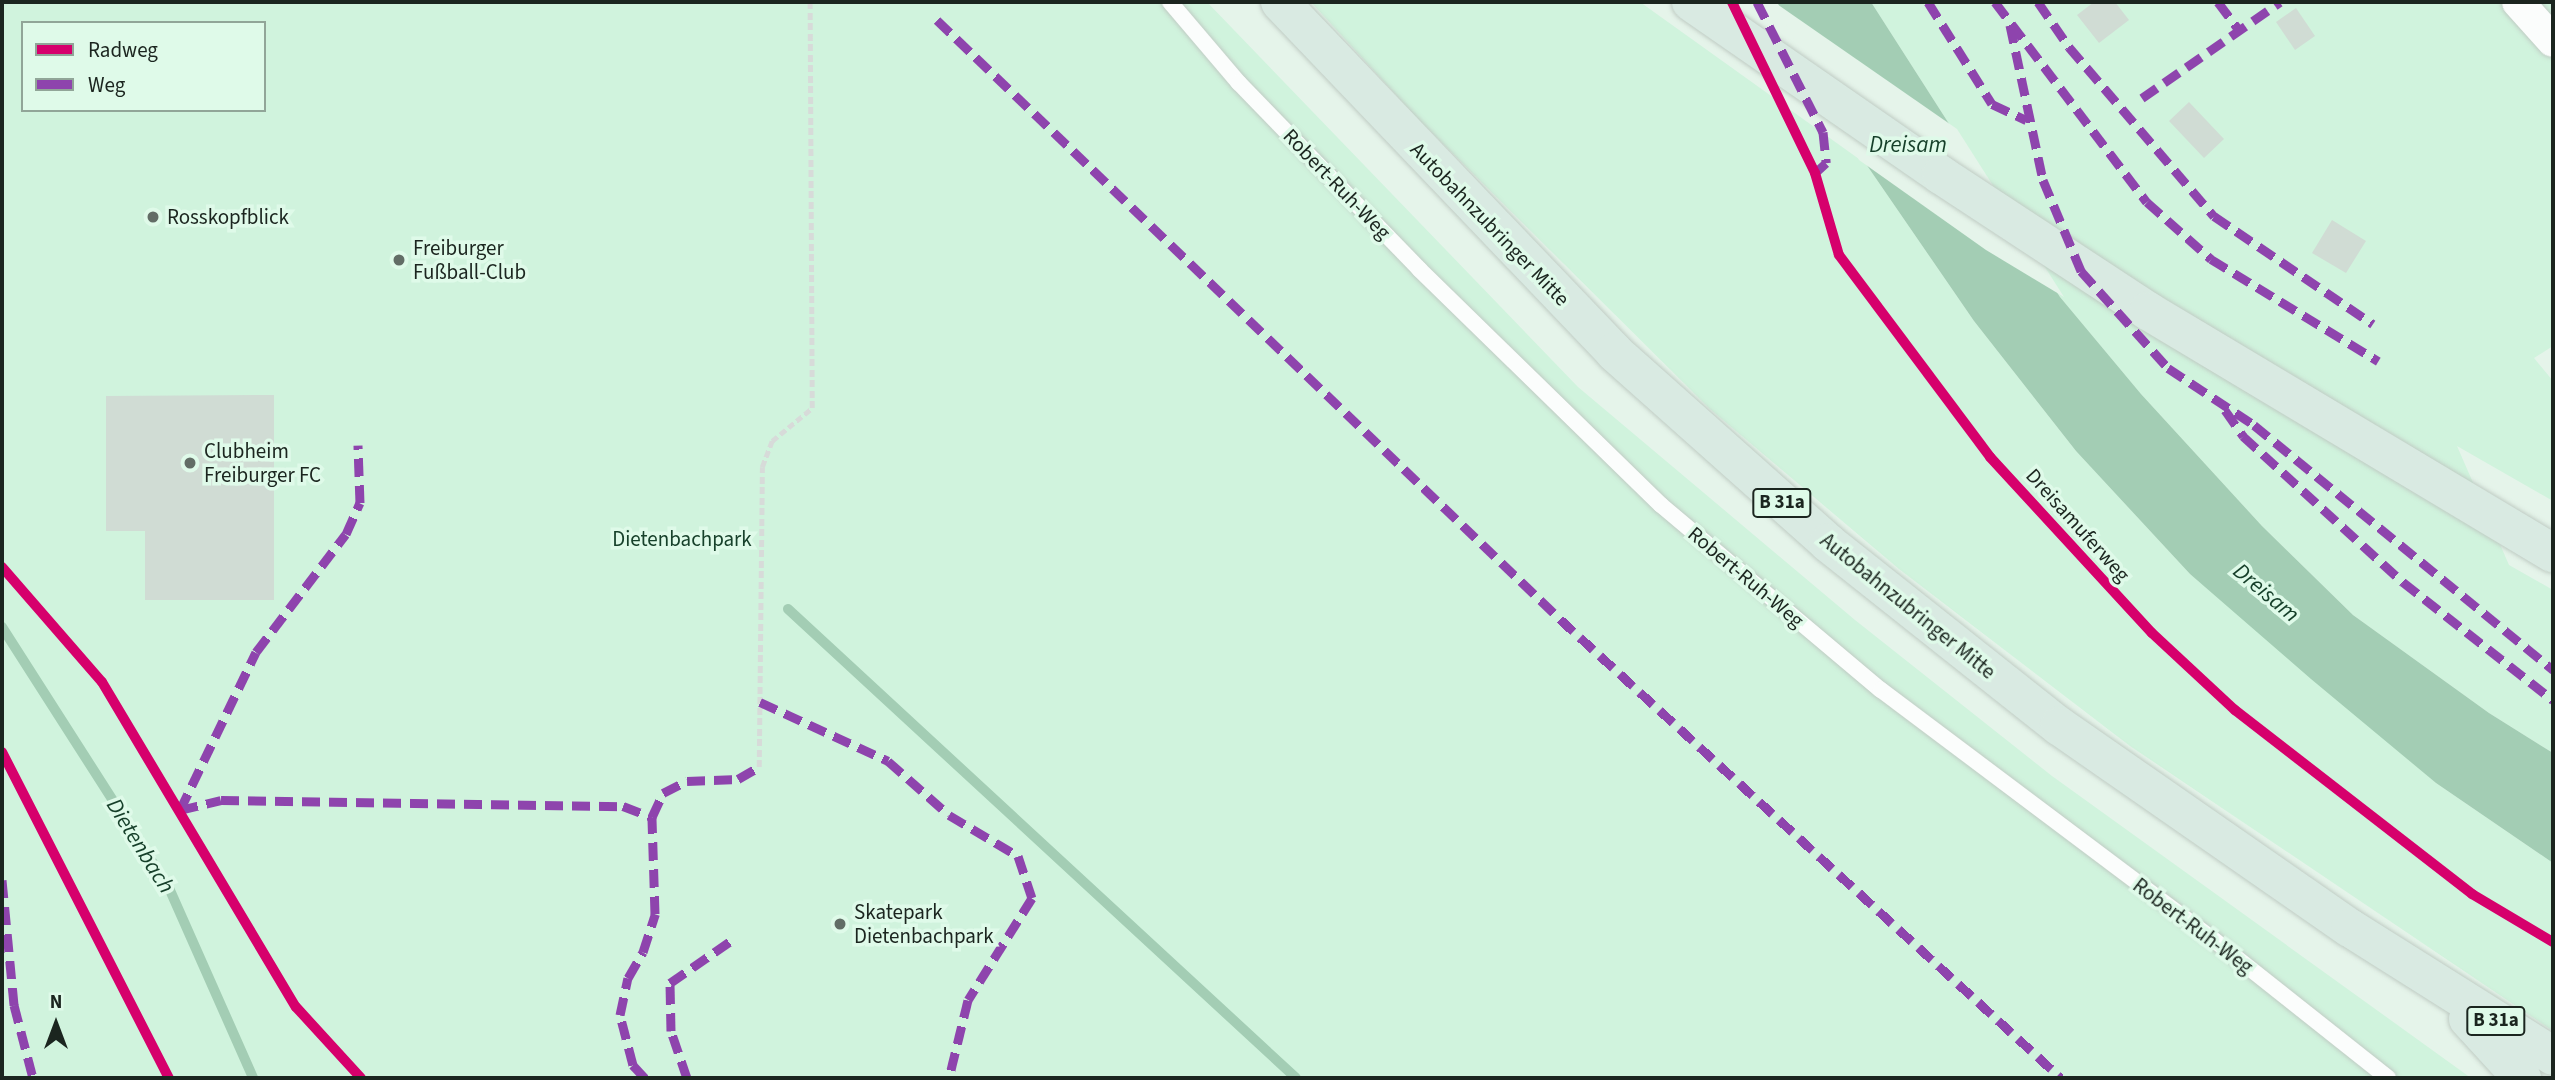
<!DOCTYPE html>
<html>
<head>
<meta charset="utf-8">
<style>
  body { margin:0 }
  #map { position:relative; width:2555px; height:1080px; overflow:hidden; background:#e5f4ea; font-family:"Source Sans 3",sans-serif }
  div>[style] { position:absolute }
  .green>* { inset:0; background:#d0f3dd }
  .water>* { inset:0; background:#a3cdb4 }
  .pier>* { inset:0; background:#e5f4ea }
  .stream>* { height:10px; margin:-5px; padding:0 5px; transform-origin:5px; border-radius:5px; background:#a3cdb4 }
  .building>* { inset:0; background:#d0dcd4 }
  .path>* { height:4.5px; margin-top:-2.25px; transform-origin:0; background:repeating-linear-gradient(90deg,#d7dbd9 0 7px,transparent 0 10.5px) }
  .roads { filter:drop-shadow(0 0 2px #c0ccc4) drop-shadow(0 0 2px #c0ccc4) }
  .service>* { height:16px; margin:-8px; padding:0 8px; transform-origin:8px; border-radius:8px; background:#fbfdfc }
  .minor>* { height:32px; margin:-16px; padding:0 16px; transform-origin:16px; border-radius:16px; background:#fbfdfc }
  .trunk>* { height:38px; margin:-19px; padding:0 19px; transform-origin:19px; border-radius:19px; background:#d9eae2 }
  .quiet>* { height:9px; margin-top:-4.5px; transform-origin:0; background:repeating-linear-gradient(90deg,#8e44ad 0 18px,transparent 0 27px) }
  .cycleway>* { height:10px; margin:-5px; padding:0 5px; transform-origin:5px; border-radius:5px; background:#d6006c }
  .dots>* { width:19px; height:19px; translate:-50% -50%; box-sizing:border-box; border:4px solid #dffae9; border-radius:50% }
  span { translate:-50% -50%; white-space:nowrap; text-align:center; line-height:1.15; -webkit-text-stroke:7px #dffae9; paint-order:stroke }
  .shield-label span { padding:2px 5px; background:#dffae9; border:2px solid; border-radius:5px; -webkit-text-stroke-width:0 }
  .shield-label { font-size:19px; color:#1b251f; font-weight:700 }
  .street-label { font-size:21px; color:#1b251f }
  .poi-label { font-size:21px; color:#1b251f }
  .left { translate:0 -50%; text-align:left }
  .park-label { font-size:21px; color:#17412b }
  .water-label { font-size:23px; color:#153f29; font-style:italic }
  .frame { position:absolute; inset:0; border:4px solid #1b251f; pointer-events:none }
  .legend { position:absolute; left:21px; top:21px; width:245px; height:91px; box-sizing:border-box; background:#dffae9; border:2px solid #91a598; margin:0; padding:9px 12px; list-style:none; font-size:21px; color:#1b251f }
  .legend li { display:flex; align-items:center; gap:14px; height:35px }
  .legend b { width:35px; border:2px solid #91a598 }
  .north { position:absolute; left:21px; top:989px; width:70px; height:70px; -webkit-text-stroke:5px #dffae9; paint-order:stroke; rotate:0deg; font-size:19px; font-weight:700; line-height:28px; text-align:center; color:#1b251f }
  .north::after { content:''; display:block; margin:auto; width:24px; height:32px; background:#1b251f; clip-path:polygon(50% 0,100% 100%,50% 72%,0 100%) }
</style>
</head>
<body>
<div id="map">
  <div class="green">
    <div style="clip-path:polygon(evenodd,2px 2px,1207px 2px,1578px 387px,1855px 620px,2052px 776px,2471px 1078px,2px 1078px,2px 2px,23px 23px,264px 23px,264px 110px,23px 110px,23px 23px)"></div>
    <div style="clip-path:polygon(1311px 2px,1640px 2px,1866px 164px,1974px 321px,2076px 451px,2190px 574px,2436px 783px,2553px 863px,2553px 1031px,2130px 746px,1899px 569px,1710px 409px,1418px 119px)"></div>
    <div style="clip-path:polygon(1871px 2px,2553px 2px,2553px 346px,2534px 358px,2553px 381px,2553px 501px,2457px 446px,2509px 565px,2553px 590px,2553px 753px,2489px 713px,2353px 615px,2262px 526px,2141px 394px,2060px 297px)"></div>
  </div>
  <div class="water">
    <div style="clip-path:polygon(1777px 2px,1871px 2px,2060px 297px,2141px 394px,2262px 526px,2353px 615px,2489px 713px,2553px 753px,2553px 863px,2436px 783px,2311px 679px,2190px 574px,2076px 451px,1974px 321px,1866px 164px)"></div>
  </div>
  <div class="pier">
    <div style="clip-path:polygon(1774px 2px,1957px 129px,2064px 297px,1986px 250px,1859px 160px)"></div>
  </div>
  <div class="stream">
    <div style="left:788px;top:609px;width:691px;rotate:42.71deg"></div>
    <div style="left:2px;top:627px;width:310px;rotate:57.4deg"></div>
    <div style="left:169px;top:888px;width:208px;rotate:66.1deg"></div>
  </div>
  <div class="building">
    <div style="clip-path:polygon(2094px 2px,2115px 2px,2129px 20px,2099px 43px,2077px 15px)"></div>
    <div style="clip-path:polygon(2296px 8px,2315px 36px,2295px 50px,2276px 22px)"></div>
    <div style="clip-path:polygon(2189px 102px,2224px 139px,2204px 158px,2169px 121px)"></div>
    <div style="clip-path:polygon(2332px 220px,2366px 241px,2346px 273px,2312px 253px)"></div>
    <div style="clip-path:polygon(274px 395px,274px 600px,145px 600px,145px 531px,106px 531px,106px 396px)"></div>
  </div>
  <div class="path">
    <div style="left:759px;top:767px;width:300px;rotate:-89.4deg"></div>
    <div style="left:762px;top:467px;width:28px;rotate:-69deg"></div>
    <div style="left:772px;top:441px;width:52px;rotate:-39.5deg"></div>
    <div style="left:812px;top:408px;width:406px;rotate:-90.3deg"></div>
  </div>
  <div class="roads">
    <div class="service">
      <div style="left:1170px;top:2px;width:106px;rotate:49.6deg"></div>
      <div style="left:1239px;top:83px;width:259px;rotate:45.9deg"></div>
      <div style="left:1419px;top:269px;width:338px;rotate:44.3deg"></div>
      <div style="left:1661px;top:505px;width:287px;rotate:40.1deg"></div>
      <div style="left:1881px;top:690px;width:416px;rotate:36.9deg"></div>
      <div style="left:2214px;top:940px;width:222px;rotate:38.4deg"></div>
    </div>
    <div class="minor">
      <div style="left:2518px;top:2px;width:52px;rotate:48.1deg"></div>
    </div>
    <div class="trunk">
      <div style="left:1280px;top:2px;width:484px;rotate:46.3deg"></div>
      <div style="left:1614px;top:352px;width:287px;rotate:41.7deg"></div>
      <div style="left:1828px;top:543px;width:295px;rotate:38.4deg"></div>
      <div style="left:2059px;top:726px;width:354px;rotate:34.8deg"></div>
      <div style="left:2350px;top:928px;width:240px;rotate:32.2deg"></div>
      <div style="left:1691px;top:2px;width:304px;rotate:34.7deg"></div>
      <div style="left:1941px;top:175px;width:248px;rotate:33.3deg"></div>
      <div style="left:2148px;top:311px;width:472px;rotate:30.9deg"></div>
      <div style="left:2468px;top:1019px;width:80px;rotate:47.5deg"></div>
    </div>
  </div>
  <div class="quiet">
    <div style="left:1757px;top:2px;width:146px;rotate:63.1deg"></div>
    <div style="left:1823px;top:132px;width:31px;rotate:84deg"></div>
    <div style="left:1826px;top:163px;width:15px;rotate:138deg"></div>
    <div style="left:1928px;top:2px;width:120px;rotate:57.9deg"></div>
    <div style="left:1992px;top:104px;width:38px;rotate:25deg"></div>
    <div style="left:1995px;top:2px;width:251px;rotate:52.8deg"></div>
    <div style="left:2147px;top:202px;width:86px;rotate:41.7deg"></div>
    <div style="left:2211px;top:259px;width:196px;rotate:31.4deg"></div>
    <div style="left:2038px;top:2px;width:55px;rotate:55.4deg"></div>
    <div style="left:2069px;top:47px;width:223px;rotate:49.4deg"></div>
    <div style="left:2214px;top:216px;width:192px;rotate:34.2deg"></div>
    <div style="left:2218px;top:2px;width:35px;rotate:53deg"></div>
    <div style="left:937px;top:20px;width:864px;rotate:43.87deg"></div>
    <div style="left:1560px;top:619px;width:679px;rotate:42.49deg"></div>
    <div style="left:2010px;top:25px;width:158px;rotate:78deg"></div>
    <div style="left:2043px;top:180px;width:99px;rotate:67.3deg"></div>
    <div style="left:2081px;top:271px;width:130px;rotate:48.1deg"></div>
    <div style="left:2168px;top:368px;width:103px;rotate:33.5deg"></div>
    <div style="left:2254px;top:425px;width:387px;rotate:39.3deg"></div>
    <div style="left:2142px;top:98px;width:168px;rotate:-34.8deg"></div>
    <div style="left:2225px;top:410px;width:32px;rotate:55deg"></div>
    <div style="left:2243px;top:436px;width:217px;rotate:42.4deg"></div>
    <div style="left:2403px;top:582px;width:191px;rotate:38.2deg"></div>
    <div style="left:760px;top:702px;width:141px;rotate:24.7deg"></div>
    <div style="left:888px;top:761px;width:81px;rotate:41.5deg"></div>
    <div style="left:949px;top:815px;width:80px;rotate:30.7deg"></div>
    <div style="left:1018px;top:856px;width:44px;rotate:71.6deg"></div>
    <div style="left:1032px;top:898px;width:120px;rotate:122.1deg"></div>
    <div style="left:968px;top:1000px;width:80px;rotate:103.7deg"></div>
    <div style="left:180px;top:810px;width:42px;rotate:-13.7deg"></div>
    <div style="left:221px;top:800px;width:402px;rotate:0.9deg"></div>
    <div style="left:623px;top:806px;width:31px;rotate:21deg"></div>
    <div style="left:652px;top:817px;width:26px;rotate:-65deg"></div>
    <div style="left:663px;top:793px;width:27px;rotate:-27deg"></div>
    <div style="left:687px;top:781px;width:51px;rotate:-2.2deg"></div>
    <div style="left:738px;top:779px;width:24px;rotate:-30deg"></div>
    <div style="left:180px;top:810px;width:175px;rotate:-64.3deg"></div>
    <div style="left:256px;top:652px;width:148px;rotate:-52.7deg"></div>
    <div style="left:346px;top:534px;width:34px;rotate:-66deg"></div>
    <div style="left:360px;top:503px;width:58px;rotate:-92deg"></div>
    <div style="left:2px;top:880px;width:126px;rotate:84.5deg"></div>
    <div style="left:14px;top:1005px;width:75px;rotate:75.4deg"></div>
    <div style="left:645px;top:1078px;width:18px;rotate:-133deg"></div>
    <div style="left:633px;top:1065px;width:52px;rotate:-104.6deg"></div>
    <div style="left:620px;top:1015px;width:38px;rotate:-78deg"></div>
    <div style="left:628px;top:978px;width:30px;rotate:-60deg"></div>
    <div style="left:643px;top:952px;width:40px;rotate:-72deg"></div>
    <div style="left:655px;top:914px;width:97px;rotate:-91.8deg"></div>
    <div style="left:687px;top:1078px;width:50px;rotate:-108.8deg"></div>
    <div style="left:671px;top:1031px;width:48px;rotate:-91.2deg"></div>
    <div style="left:670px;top:983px;width:75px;rotate:-34.7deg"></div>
  </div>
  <div class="cycleway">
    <div style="left:1732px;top:2px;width:190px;rotate:64.1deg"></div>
    <div style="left:1815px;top:173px;width:85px;rotate:73.7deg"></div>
    <div style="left:1839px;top:255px;width:252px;rotate:53.2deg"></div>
    <div style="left:1990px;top:457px;width:239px;rotate:47.4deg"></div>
    <div style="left:2152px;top:633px;width:113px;rotate:42.9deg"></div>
    <div style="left:2235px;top:710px;width:300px;rotate:37.8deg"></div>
    <div style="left:2472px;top:894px;width:94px;rotate:30.7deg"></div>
    <div style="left:2px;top:567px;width:152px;rotate:49deg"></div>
    <div style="left:102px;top:682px;width:378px;rotate:59.2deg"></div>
    <div style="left:296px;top:1007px;width:96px;rotate:47.5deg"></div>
    <div style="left:2px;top:752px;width:366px;rotate:62.9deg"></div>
  </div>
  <div class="dots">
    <div style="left:153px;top:217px;background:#626d66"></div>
    <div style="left:399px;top:260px;background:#626d66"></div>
    <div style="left:190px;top:463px;background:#626d66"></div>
    <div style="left:840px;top:924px;background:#626d66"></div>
  </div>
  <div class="shield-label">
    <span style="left:1782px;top:503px">B 31a</span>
    <span style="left:2496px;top:1021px">B 31a</span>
  </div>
  <div class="street-label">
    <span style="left:1337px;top:184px;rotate:46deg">Robert-Ruh-Weg</span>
    <span style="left:1490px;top:224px;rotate:46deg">Autobahnzubringer Mitte</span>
    <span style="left:2078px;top:525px;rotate:48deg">Dreisamuferweg</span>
    <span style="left:1746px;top:577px;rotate:40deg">Robert-Ruh-Weg</span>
    <span style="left:1908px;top:606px;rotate:39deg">Autobahnzubringer Mitte</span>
    <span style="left:2193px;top:926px;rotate:37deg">Robert-Ruh-Weg</span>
  </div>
  <div class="poi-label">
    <span class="left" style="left:167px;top:217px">Rosskopfblick</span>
    <span class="left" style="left:413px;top:260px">Freiburger<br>Fußball-Club</span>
    <span class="left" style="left:204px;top:463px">Clubheim<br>Freiburger FC</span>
    <span class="left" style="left:854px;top:924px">Skatepark<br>Dietenbachpark</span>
  </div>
  <div class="park-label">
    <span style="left:682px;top:539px">Dietenbachpark</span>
  </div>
  <div class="water-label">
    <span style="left:1908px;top:145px">Dreisam</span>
    <span style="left:2266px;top:593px;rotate:40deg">Dreisam</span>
    <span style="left:140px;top:846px;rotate:58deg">Dietenbach</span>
  </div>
  <div class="frame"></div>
  <ul class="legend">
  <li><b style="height:9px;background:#d6006c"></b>Radweg</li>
  <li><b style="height:9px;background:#8e44ad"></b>Weg</li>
  </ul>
  <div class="north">N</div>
</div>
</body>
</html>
